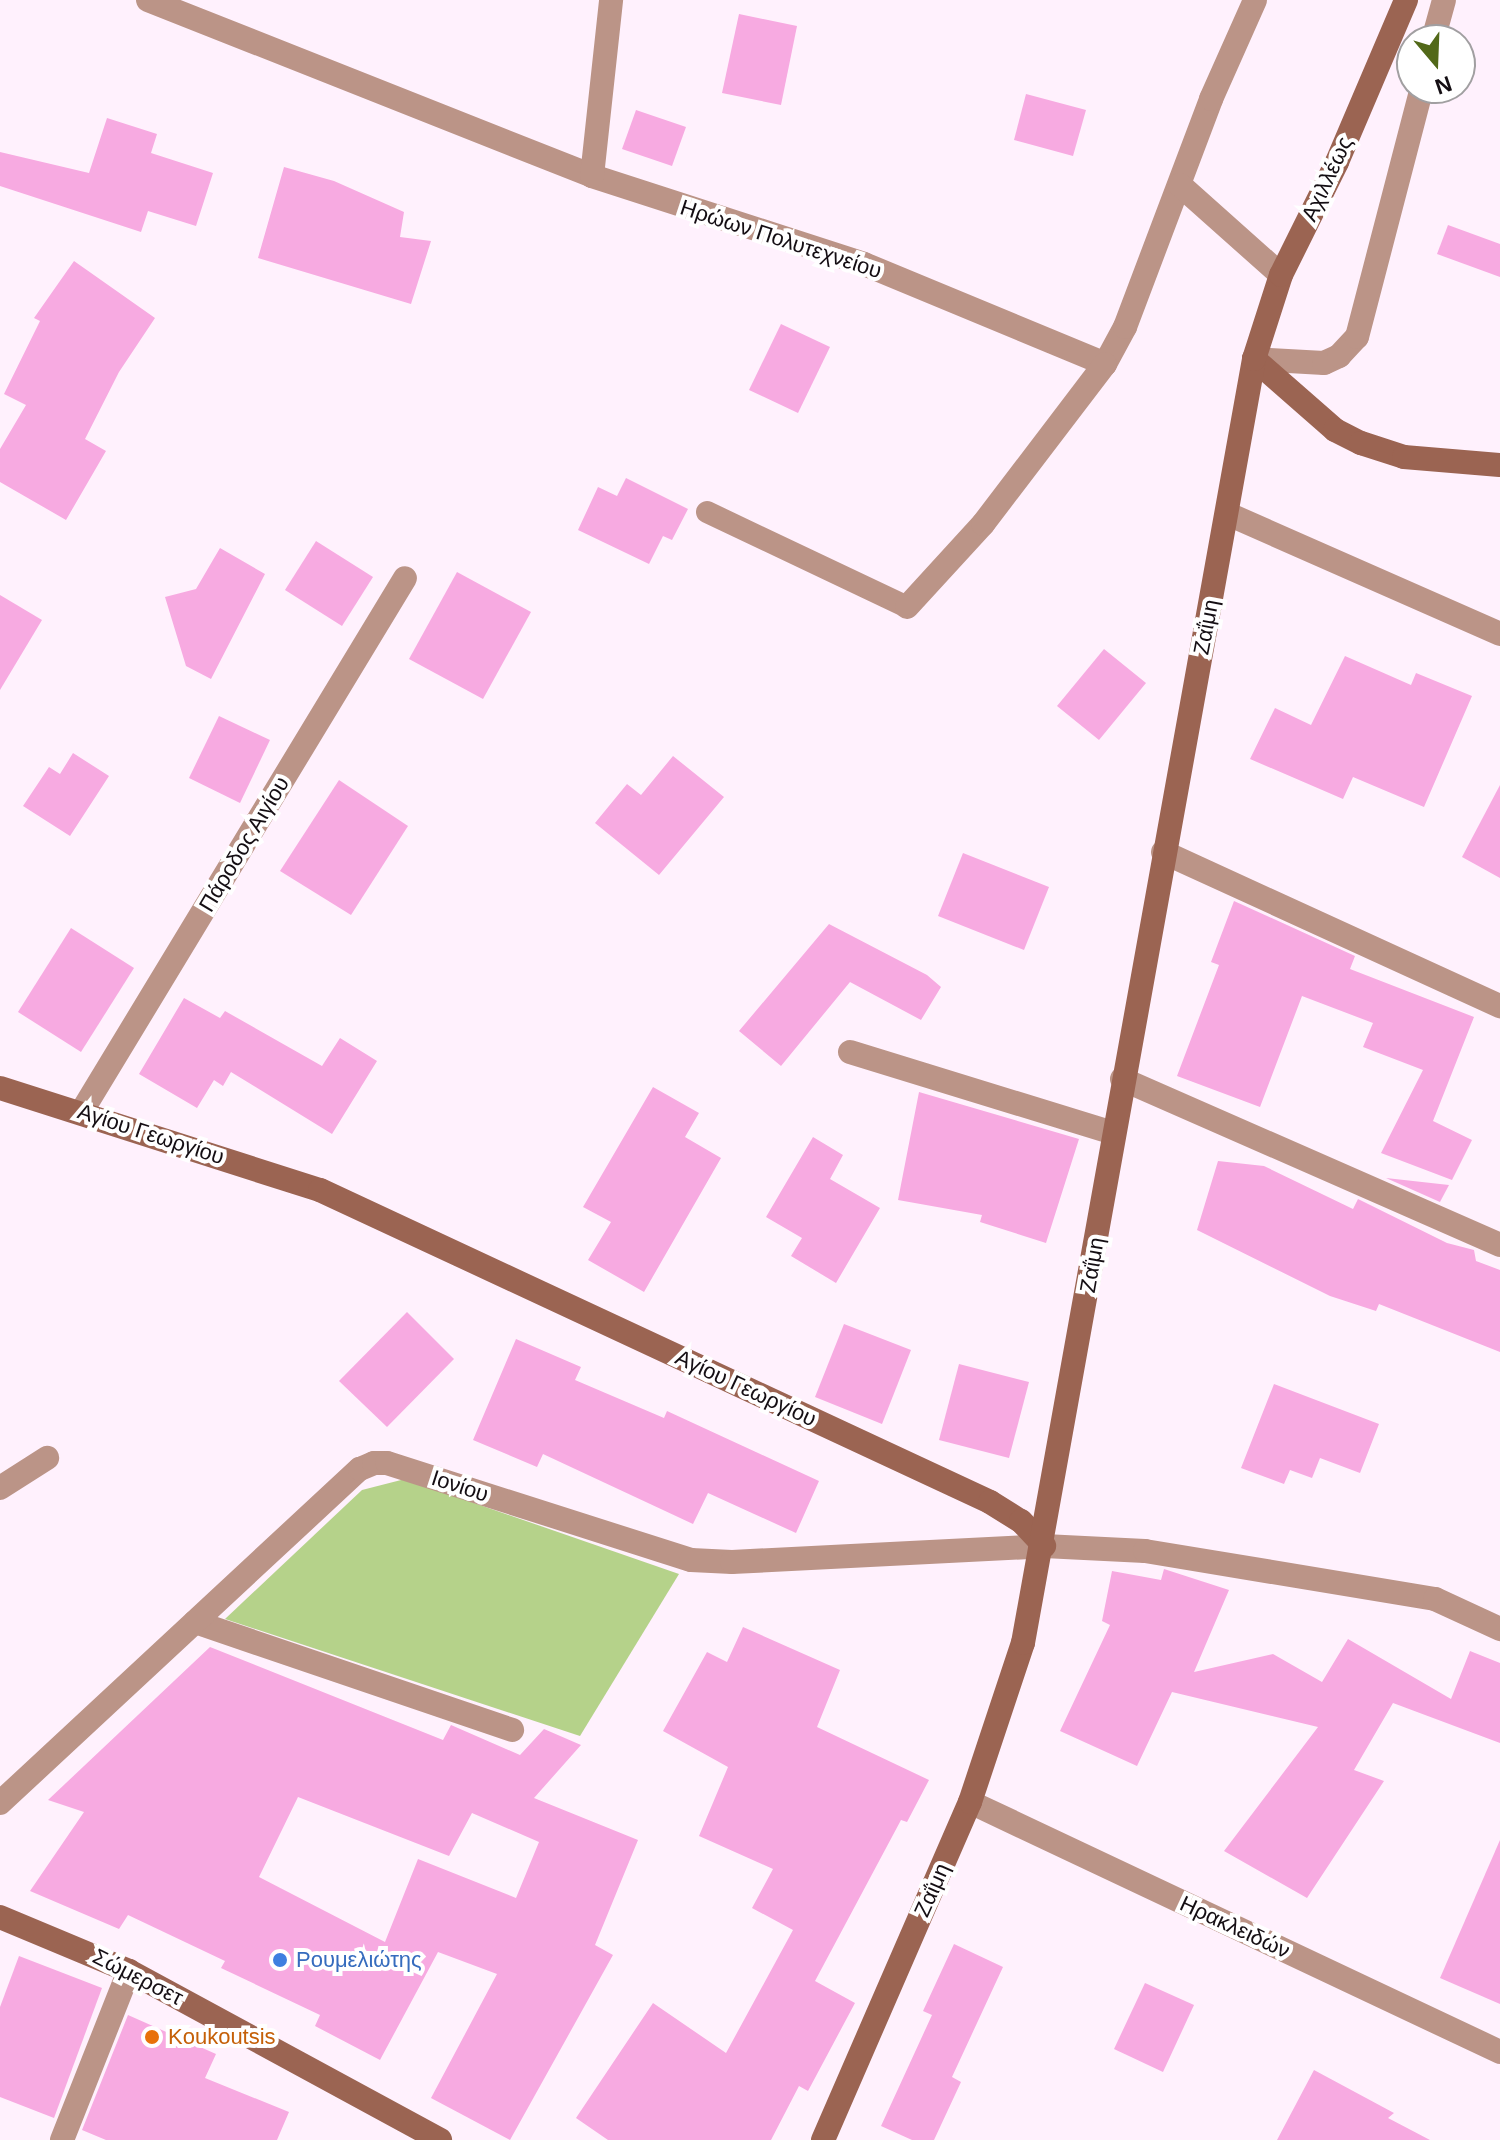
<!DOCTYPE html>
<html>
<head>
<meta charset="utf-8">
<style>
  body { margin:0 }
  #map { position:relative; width:1500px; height:2140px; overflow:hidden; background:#fff1fd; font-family:Arial,sans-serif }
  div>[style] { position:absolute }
  .green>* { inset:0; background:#b5d28a }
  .building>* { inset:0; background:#f7aae1 }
  .lane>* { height:22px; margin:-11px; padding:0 11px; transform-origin:11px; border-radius:11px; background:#bb9487 }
  .street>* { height:24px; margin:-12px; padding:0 12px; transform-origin:12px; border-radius:12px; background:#bb9487 }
  .secondary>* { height:24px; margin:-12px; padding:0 12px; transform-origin:12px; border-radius:12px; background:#9b6452 }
  .dots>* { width:22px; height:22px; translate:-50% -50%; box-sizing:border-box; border:4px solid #fff; border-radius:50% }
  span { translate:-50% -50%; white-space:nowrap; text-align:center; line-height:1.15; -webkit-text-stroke:8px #fff; paint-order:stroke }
  .street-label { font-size:22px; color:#140e13 }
  .shop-label { font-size:22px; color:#366cbe }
  .left { translate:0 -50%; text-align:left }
  .food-label { font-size:22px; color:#c56008 }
  .north { position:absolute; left:1396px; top:24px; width:80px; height:80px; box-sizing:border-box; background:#fff; border:2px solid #a19fa1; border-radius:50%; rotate:161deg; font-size:22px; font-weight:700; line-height:32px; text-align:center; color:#140e13 }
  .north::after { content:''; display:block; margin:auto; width:28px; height:36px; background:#526919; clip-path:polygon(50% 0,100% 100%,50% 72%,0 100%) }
</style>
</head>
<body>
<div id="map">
  <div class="green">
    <div style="clip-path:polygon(405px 1479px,679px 1574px,580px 1736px,225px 1619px,362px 1490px)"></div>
  </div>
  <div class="building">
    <div style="clip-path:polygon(739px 14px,797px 26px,781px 105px,722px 93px)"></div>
    <div style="clip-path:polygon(1026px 94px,1086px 110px,1073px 156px,1014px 140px)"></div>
    <div style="clip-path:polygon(636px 110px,686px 127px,672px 166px,622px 149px)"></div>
    <div style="clip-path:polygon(107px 118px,157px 134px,151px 153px,213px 173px,196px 226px,148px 211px,141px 232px,0 186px,0 152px,89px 173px)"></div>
    <div style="clip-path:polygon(284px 167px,334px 181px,404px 212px,400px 237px,431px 241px,411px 304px,258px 258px)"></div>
    <div style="clip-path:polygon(1448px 225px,1500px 244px,1500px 277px,1437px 254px)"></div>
    <div style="clip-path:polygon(74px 261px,155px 318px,119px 372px,85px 439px,106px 451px,66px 520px,0 482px,0 449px,26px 405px,4px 394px,40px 321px,34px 318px)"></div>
    <div style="clip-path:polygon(781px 324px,830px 347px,798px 413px,749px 390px)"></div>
    <div style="clip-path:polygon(626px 478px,688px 509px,672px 540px,663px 536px,649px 564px,578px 530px,598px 487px,617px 496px)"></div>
    <div style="clip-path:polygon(316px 541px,373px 577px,342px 626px,285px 590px)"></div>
    <div style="clip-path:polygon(220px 548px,265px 574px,211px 679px,186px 666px,165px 597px,196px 589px)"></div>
    <div style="clip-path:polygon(457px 572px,531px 612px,483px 699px,409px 659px)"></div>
    <div style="clip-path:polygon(0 595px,42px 620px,0 690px)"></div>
    <div style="clip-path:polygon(1104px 649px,1146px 683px,1099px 740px,1057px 706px)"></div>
    <div style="clip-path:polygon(1345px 656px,1411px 685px,1416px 673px,1472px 696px,1424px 807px,1353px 777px,1343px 799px,1250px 759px,1275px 708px,1311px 725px)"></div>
    <div style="clip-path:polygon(219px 716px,270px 740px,240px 803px,189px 778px)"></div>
    <div style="clip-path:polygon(73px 753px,109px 776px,70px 836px,23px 806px,49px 767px,60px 774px)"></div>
    <div style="clip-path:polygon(673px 756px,724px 797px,659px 875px,595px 823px,627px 784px,641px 795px)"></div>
    <div style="clip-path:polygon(339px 780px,408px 826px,351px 915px,280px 871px)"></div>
    <div style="clip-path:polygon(1500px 785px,1500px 878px,1462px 857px)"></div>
    <div style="clip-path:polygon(963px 853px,1049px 887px,1024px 950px,938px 916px)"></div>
    <div style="clip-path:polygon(1234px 901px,1355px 956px,1350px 969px,1474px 1017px,1433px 1121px,1472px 1140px,1452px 1180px,1381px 1153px,1423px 1070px,1363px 1047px,1373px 1023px,1302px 996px,1260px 1107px,1177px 1076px,1219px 965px,1211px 962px)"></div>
    <div style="clip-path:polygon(829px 924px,927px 975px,941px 987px,921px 1020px,850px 982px,781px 1066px,739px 1031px)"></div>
    <div style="clip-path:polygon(71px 928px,134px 968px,81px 1052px,18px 1012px)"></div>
    <div style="clip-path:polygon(184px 998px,220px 1018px,225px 1011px,322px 1066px,340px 1038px,377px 1061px,332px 1134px,231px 1072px,223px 1086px,214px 1080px,197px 1108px,139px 1074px)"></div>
    <div style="clip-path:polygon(653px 1087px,699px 1113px,685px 1137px,721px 1158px,644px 1292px,588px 1260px,611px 1222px,583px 1207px)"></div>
    <div style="clip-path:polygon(919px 1092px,1079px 1139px,1046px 1243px,980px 1222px,982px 1215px,898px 1200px)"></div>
    <div style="clip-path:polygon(813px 1137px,843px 1155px,830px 1179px,880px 1208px,836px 1283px,791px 1256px,802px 1238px,766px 1217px)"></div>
    <div style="clip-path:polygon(1218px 1161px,1264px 1166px,1353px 1209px,1358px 1199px,1447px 1243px,1474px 1250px,1476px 1261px,1500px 1270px,1500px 1352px,1379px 1304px,1376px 1311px,1330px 1296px,1197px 1230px)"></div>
    <div style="clip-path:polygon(1386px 1178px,1449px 1185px,1440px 1202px)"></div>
    <div style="clip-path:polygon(407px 1312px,454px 1359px,387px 1427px,339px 1381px)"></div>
    <div style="clip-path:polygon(844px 1324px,911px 1350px,882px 1424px,815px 1397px)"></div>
    <div style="clip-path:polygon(516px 1339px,581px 1367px,575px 1380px,664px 1418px,667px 1411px,819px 1481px,796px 1533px,708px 1493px,693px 1524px,543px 1454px,537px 1467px,473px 1440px)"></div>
    <div style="clip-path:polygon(959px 1364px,1029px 1382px,1009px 1458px,939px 1440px)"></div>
    <div style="clip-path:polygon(1274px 1384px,1379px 1424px,1360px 1473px,1320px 1458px,1312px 1478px,1290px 1470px,1284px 1484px,1241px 1468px)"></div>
    <div style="clip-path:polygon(1164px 1569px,1229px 1590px,1194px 1672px,1273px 1654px,1322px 1682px,1348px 1639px,1451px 1699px,1470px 1651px,1500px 1663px,1500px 1743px,1393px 1703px,1354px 1770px,1384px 1781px,1307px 1898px,1224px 1851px,1318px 1727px,1172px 1692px,1137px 1766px,1060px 1731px,1110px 1625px,1102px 1621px,1112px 1571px,1161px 1580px)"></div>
    <div style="clip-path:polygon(743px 1627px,840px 1670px,817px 1727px,929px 1780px,907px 1822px,901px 1820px,815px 1981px,855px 2003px,808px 2091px,799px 2086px,771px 2140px,608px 2140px,576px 2118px,653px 2003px,726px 2053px,793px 1930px,752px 1908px,773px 1869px,699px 1836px,728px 1767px,663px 1731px,707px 1652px,727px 1662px)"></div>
    <div style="clip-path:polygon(evenodd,210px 1647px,443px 1740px,451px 1725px,520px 1755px,544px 1729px,581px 1745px,534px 1798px,638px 1840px,595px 1945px,613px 1955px,510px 2140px,431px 2098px,497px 1974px,438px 1952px,380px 2060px,315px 2026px,320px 2015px,221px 1968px,225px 1961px,128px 1915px,119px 1929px,30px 1891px,84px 1812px,48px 1800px,210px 1647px,298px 1797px,449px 1856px,472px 1813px,539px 1842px,516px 1898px,418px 1859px,385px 1942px,259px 1877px,298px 1797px)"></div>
    <div style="clip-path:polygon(1500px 1840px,1500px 2004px,1440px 1978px)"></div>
    <div style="clip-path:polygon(954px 1944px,1003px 1967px,952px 2077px,961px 2082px,934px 2140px,912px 2140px,881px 2126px,932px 2015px,923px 2011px)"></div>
    <div style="clip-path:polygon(19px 1956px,102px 1988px,54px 2118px,0 2097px,0 2007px)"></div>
    <div style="clip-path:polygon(1145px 1983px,1194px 2005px,1163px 2072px,1114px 2049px)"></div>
    <div style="clip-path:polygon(128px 2015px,216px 2054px,205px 2078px,289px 2112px,277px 2140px,106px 2140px,82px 2130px)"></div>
    <div style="clip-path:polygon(1314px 2070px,1394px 2113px,1388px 2118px,1430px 2140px,1277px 2140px)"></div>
  </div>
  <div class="lane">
    <div style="left:707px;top:512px;width:221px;rotate:25.4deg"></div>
  </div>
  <div class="street">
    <div style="left:148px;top:0;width:478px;rotate:21.6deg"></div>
    <div style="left:592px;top:176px;width:286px;rotate:17.9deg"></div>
    <div style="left:864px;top:264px;width:261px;rotate:22.5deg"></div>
    <div style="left:1105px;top:364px;width:42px;rotate:-61.6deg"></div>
    <div style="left:1125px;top:327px;width:244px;rotate:-69.3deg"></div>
    <div style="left:1211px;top:99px;width:108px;rotate:-66deg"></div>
    <div style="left:1433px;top:40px;width:41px;rotate:-74.6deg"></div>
    <div style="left:592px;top:176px;width:177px;rotate:-83.8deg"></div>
    <div style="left:1180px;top:185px;width:135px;rotate:41.7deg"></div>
    <div style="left:1254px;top:359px;width:70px;rotate:3.3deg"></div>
    <div style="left:1324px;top:363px;width:17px;rotate:-25deg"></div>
    <div style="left:1339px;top:356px;width:26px;rotate:-47deg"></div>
    <div style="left:1357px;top:337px;width:257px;rotate:-75.4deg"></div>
    <div style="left:1228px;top:514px;width:297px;rotate:23.8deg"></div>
    <div style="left:907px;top:607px;width:113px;rotate:-47.5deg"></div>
    <div style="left:983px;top:524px;width:201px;rotate:-52.7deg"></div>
    <div style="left:1163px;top:852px;width:371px;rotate:24.6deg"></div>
    <div style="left:850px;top:1052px;width:276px;rotate:17.1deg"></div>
    <div style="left:1122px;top:1079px;width:413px;rotate:23.7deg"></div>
    <div style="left:82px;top:1111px;width:623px;rotate:-58.78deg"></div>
    <div style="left:0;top:1488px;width:56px;rotate:-32.6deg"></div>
    <div style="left:195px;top:1622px;width:335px;rotate:18.8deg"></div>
    <div style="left:970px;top:1802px;width:586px;rotate:25.25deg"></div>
    <div style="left:0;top:1803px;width:491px;rotate:-42.9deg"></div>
    <div style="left:360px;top:1469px;width:15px;rotate:-23deg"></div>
    <div style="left:374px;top:1463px;width:13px"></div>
    <div style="left:387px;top:1463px;width:319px;rotate:17.7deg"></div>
    <div style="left:691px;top:1560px;width:41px;rotate:2.8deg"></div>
    <div style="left:732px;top:1562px;width:312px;rotate:-2.9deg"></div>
    <div style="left:1044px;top:1546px;width:101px;rotate:2.8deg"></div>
    <div style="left:1145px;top:1551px;width:294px;rotate:9.4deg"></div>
    <div style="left:1435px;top:1599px;width:72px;rotate:24.8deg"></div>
    <div style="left:62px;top:2140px;width:182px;rotate:-68.4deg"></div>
  </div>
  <div class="secondary">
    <div style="left:1254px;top:359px;width:108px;rotate:41.2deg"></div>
    <div style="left:1335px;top:430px;width:29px;rotate:27deg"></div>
    <div style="left:1361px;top:443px;width:45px;rotate:18deg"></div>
    <div style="left:1404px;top:457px;width:96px;rotate:4.8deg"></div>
    <div style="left:0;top:1088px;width:336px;rotate:17.7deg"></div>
    <div style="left:320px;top:1190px;width:739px;rotate:24.97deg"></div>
    <div style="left:990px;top:1502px;width:36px;rotate:32deg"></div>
    <div style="left:1021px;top:1521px;width:34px;rotate:47deg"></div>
    <div style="left:0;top:1917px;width:140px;rotate:22.7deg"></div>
    <div style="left:129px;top:1971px;width:354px;rotate:28.5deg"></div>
    <div style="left:823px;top:2140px;width:369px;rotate:-66.5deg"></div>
    <div style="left:970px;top:1802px;width:168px;rotate:-71.6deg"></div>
    <div style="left:1023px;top:1643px;width:1305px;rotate:-79.8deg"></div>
    <div style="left:1254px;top:359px;width:88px;rotate:-72.2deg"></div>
    <div style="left:1281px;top:275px;width:126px;rotate:-63.6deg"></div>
    <div style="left:1337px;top:162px;width:176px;rotate:-66.9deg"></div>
  </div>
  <div class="dots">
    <div style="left:280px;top:1960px;background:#3f7fe0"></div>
    <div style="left:152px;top:2037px;background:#e8710a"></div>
  </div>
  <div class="street-label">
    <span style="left:1327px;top:179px;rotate:-65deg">Αχιλλέως</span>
    <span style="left:781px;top:239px;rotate:18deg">Ηρώων Πολυτεχνείου</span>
    <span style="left:1206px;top:627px;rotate:-79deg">Ζαΐμη</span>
    <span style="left:244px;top:844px;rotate:-59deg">Πάροδος Αιγίου</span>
    <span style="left:151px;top:1134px;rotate:18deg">Αγίου Γεωργίου</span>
    <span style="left:1092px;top:1265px;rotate:-80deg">Ζαΐμη</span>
    <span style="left:746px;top:1388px;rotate:25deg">Αγίου Γεωργίου</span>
    <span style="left:460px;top:1486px;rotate:18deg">Ιονίου</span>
    <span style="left:932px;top:1890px;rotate:-66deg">Ζαΐμη</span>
    <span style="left:1235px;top:1927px;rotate:25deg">Ηρακλειδών</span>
    <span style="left:138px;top:1977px;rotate:27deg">Σώμερσετ</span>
  </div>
  <div class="shop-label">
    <span class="left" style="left:296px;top:1960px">Ρουμελιώτης</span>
  </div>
  <div class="food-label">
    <span class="left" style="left:168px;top:2037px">Koukoutsis</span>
  </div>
  <div class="north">N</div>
</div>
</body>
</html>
